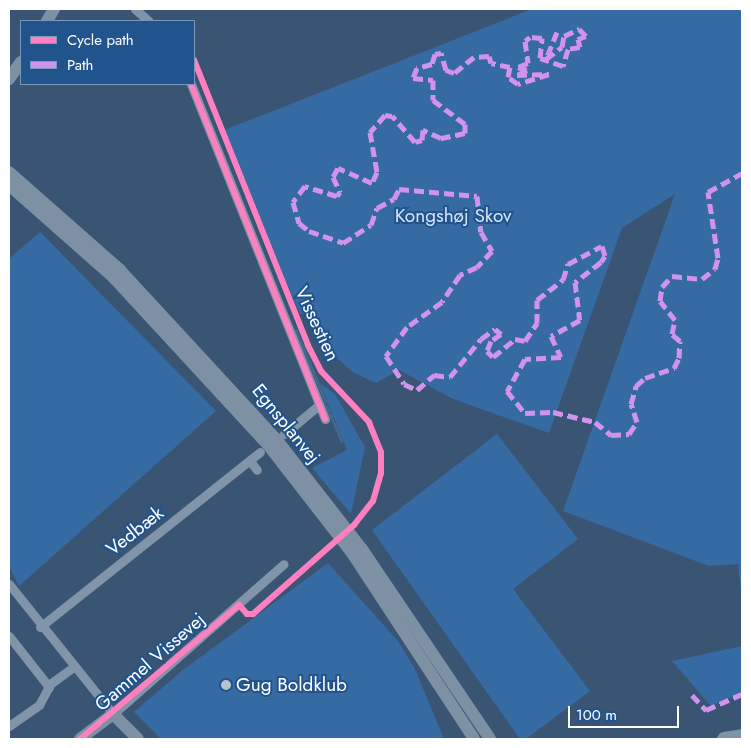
<!DOCTYPE html>
<html>
<head>
<meta charset="utf-8">
<style>
  body { margin:0 }
  #map { position:relative; width:751px; height:748px; overflow:hidden; background:#3a5574; font-family:Jost,sans-serif }
  div>[style] { position:absolute }
  .green>* { inset:0; background:#366aa3 }
  .stream>* { height:2.5px; margin:-1.25px; padding:0 1.25px; transform-origin:1.25px; border-radius:1.25px; background:#44678f }
  .street>* { height:9px; margin:-4.5px; padding:0 4.5px; transform-origin:4.5px; border-radius:4.5px; background:#8194a9 }
  .secondary>* { height:12px; margin:-6px; padding:0 6px; transform-origin:6px; border-radius:6px; background:#7d90a4 }
  .highway>* { height:15px; margin:-7.5px; padding:0 7.5px; transform-origin:7.5px; border-radius:7.5px; background:#8193a7 }
  .quiet>* { height:5px; margin-top:-2.5px; transform-origin:0; background:repeating-linear-gradient(90deg,#d193ec 0 10px,transparent 0 15px) }
  .cycleway>* { height:6px; margin:-3px; padding:0 3px; transform-origin:3px; border-radius:3px; background:#ff80c0 }
  .dots>* { width:14px; height:14px; translate:-50% -50%; box-sizing:border-box; border:2px solid #21538d; border-radius:50% }
  span { translate:-50% -50%; white-space:nowrap; text-align:center; line-height:1.15; -webkit-text-stroke:4px #21538d; paint-order:stroke }
  .park-label { font-size:19px; color:#d5e6f9 }
  .street-label { font-size:19px; color:#fff }
  .poi-label { font-size:19px; color:#fff }
  .left { translate:0 -50%; text-align:left }
  .frame { position:absolute; inset:0; border:10px solid #fff; pointer-events:none }
  .legend { position:absolute; left:20px; top:20px; width:175px; height:65px; box-sizing:border-box; background:#21538d; border:1px solid #7a98bb; margin:0; padding:6px 9px; list-style:none; font-size:15px; color:#fff }
  .legend li { display:flex; align-items:center; gap:10px; height:25px }
  .legend b { width:25px; border:1px solid #7a98bb }
  .scale { position:absolute; left:568px; top:706px; width:111px; height:22px; box-sizing:border-box; border:2px solid #fff; border-top:0; padding-left:6px; font-size:15px; line-height:18px; white-space:nowrap; color:#fff; -webkit-text-stroke:4px #21538d; paint-order:stroke }
</style>
</head>
<body>
<div id="map">
  <div class="green">
    <div style="clip-path:polygon(532px 9px,742px 9px,742px 600px,738px 564px,709px 566px,563px 511px,675px 194px,622px 228px,549px 433px,453px 399px,399px 370px,376px 383px,354px 373px,330px 352px,307px 314px,300px 314px,222px 131px)"></div>
    <div style="clip-path:polygon(40px 232px,216px 411px,19px 586px,9px 566px,9px 259px)"></div>
    <div style="clip-path:polygon(320px 383px,335px 394px,365px 447px,351px 514px,312px 468px,347px 450px)"></div>
    <div style="clip-path:polygon(497px 434px,578px 539px,513px 589px,590px 691px,526px 739px,520px 739px,372px 530px)"></div>
    <div style="clip-path:polygon(328px 563px,397px 640px,414px 667px,444px 739px,161px 739px,134px 712px,183px 670px)"></div>
    <div style="clip-path:polygon(742px 646px,742px 693px,711px 706px,672px 661px)"></div>
  </div>
  <div class="stream">
    <div style="left:296px;top:330px;width:78px;rotate:67.4deg"></div>
    <div style="left:327px;top:406px;width:38px;rotate:67deg"></div>
  </div>
  <div class="street">
    <div style="left:135px;top:9px;width:18px;rotate:41deg"></div>
    <div style="left:191px;top:84px;width:361px;rotate:68.2deg"></div>
    <div style="left:284px;top:434px;width:45px;rotate:-39.6deg"></div>
    <div style="left:250px;top:461px;width:11px;rotate:52deg"></div>
    <div style="left:9px;top:584px;width:166px;rotate:51.3deg"></div>
    <div style="left:113px;top:714px;width:227px;rotate:-41.3deg"></div>
    <div style="left:40px;top:627px;width:281px;rotate:-38.5deg"></div>
    <div style="left:9px;top:636px;width:65px;rotate:51.9deg"></div>
    <div style="left:9px;top:726px;width:37px;rotate:-35deg"></div>
    <div style="left:39px;top:705px;width:24px;rotate:-62deg"></div>
    <div style="left:50px;top:684px;width:27px;rotate:-36deg"></div>
  </div>
  <div class="secondary">
    <div style="left:47px;top:21px;width:14px;rotate:-60deg"></div>
    <div style="left:9px;top:79px;width:21px;rotate:-55deg"></div>
    <div style="left:9px;top:172px;width:148px;rotate:41.4deg"></div>
    <div style="left:120px;top:270px;width:230px;rotate:47.3deg"></div>
    <div style="left:276px;top:439px;width:140px;rotate:52deg"></div>
    <div style="left:362px;top:549px;width:229px;rotate:56deg"></div>
    <div style="left:9px;top:185px;width:139px;rotate:41.5deg"></div>
    <div style="left:113px;top:277px;width:230px;rotate:47.3deg"></div>
    <div style="left:269px;top:446px;width:135px;rotate:52.2deg"></div>
    <div style="left:352px;top:553px;width:222px;rotate:56.7deg"></div>
    <div style="left:80px;top:739px;width:41px;rotate:-37.1deg"></div>
    <div style="left:113px;top:714px;width:35px;rotate:45deg"></div>
  </div>
  <div class="highway">
    <div style="left:724px;top:739px;width:18px;rotate:-9deg"></div>
  </div>
  <div class="quiet">
    <div style="left:557px;top:32px;width:29px;rotate:112deg"></div>
    <div style="left:546px;top:59px;width:20px;rotate:-37deg"></div>
    <div style="left:562px;top:47px;width:11px;rotate:-80deg"></div>
    <div style="left:564px;top:36px;width:17px;rotate:-25deg"></div>
    <div style="left:579px;top:29px;width:10px;rotate:45deg"></div>
    <div style="left:586px;top:36px;width:9px;rotate:159deg"></div>
    <div style="left:578px;top:39px;width:8px;rotate:76deg"></div>
    <div style="left:580px;top:47px;width:12px;rotate:171deg"></div>
    <div style="left:568px;top:49px;width:18px;rotate:106deg"></div>
    <div style="left:563px;top:66px;width:24px;rotate:-161deg"></div>
    <div style="left:540px;top:58px;width:20px;rotate:-84deg"></div>
    <div style="left:542px;top:38px;width:12px;rotate:-175deg"></div>
    <div style="left:530px;top:37px;width:6px;rotate:141deg"></div>
    <div style="left:525px;top:41px;width:22px;rotate:82deg"></div>
    <div style="left:528px;top:63px;width:11px;rotate:158deg"></div>
    <div style="left:518px;top:67px;width:9px;rotate:18deg"></div>
    <div style="left:527px;top:70px;width:11px;rotate:153deg"></div>
    <div style="left:517px;top:75px;width:32px;rotate:-2deg"></div>
    <div style="left:549px;top:74px;width:33px;rotate:162deg"></div>
    <div style="left:518px;top:84px;width:12px;rotate:-145deg"></div>
    <div style="left:508px;top:77px;width:10px;rotate:-79deg"></div>
    <div style="left:510px;top:67px;width:19px;rotate:-168deg"></div>
    <div style="left:491px;top:63px;width:7px;rotate:-106deg"></div>
    <div style="left:489px;top:56px;width:15px;rotate:176deg"></div>
    <div style="left:474px;top:57px;width:26px;rotate:141deg"></div>
    <div style="left:454px;top:73px;width:9px;rotate:-159deg"></div>
    <div style="left:446px;top:70px;width:18px;rotate:-106deg"></div>
    <div style="left:441px;top:53px;width:6px;rotate:171deg"></div>
    <div style="left:435px;top:54px;width:10px;rotate:107deg"></div>
    <div style="left:432px;top:64px;width:16px;rotate:165deg"></div>
    <div style="left:417px;top:68px;width:11px;rotate:112deg"></div>
    <div style="left:413px;top:78px;width:20px;rotate:6deg"></div>
    <div style="left:433px;top:80px;width:20px;rotate:90deg"></div>
    <div style="left:433px;top:100px;width:40px;rotate:37deg"></div>
    <div style="left:465px;top:124px;width:9px;rotate:90deg"></div>
    <div style="left:465px;top:133px;width:25px;rotate:168deg"></div>
    <div style="left:441px;top:138px;width:20px;rotate:-156deg"></div>
    <div style="left:423px;top:130px;width:10px;rotate:96deg"></div>
    <div style="left:422px;top:140px;width:7px;rotate:164deg"></div>
    <div style="left:415px;top:142px;width:35px;rotate:-131deg"></div>
    <div style="left:392px;top:116px;width:7px;rotate:-172deg"></div>
    <div style="left:385px;top:115px;width:23px;rotate:131deg"></div>
    <div style="left:370px;top:132px;width:41px;rotate:80.1deg"></div>
    <div style="left:377px;top:172px;width:12px;rotate:114deg"></div>
    <div style="left:372px;top:183px;width:37px;rotate:-156deg"></div>
    <div style="left:338px;top:168px;width:10px;rotate:119deg"></div>
    <div style="left:333px;top:177px;width:17px;rotate:65deg"></div>
    <div style="left:340px;top:192px;width:5px;rotate:127deg"></div>
    <div style="left:337px;top:196px;width:34px;rotate:-163deg"></div>
    <div style="left:305px;top:186px;width:20px;rotate:127deg"></div>
    <div style="left:293px;top:202px;width:22px;rotate:74deg"></div>
    <div style="left:299px;top:223px;width:13px;rotate:39deg"></div>
    <div style="left:309px;top:231px;width:36px;rotate:19deg"></div>
    <div style="left:343px;top:243px;width:33px;rotate:-33deg"></div>
    <div style="left:371px;top:225px;width:18px;rotate:-71deg"></div>
    <div style="left:377px;top:208px;width:19px;rotate:-28deg"></div>
    <div style="left:394px;top:199px;width:11px;rotate:-63deg"></div>
    <div style="left:399px;top:189px;width:78px;rotate:5.1deg"></div>
    <div style="left:477px;top:196px;width:36px;rotate:84deg"></div>
    <div style="left:481px;top:232px;width:22px;rotate:60deg"></div>
    <div style="left:492px;top:251px;width:22px;rotate:133deg"></div>
    <div style="left:477px;top:267px;width:19px;rotate:155deg"></div>
    <div style="left:460px;top:275px;width:32px;rotate:124deg"></div>
    <div style="left:442px;top:302px;width:43px;rotate:144.5deg"></div>
    <div style="left:407px;top:327px;width:36px;rotate:126deg"></div>
    <div style="left:386px;top:356px;width:33px;rotate:57deg"></div>
    <div style="left:404px;top:384px;width:14px;rotate:25deg"></div>
    <div style="left:417px;top:390px;width:23px;rotate:-41deg"></div>
    <div style="left:434px;top:375px;width:16px;rotate:7deg"></div>
    <div style="left:450px;top:377px;width:49px;rotate:-50.8deg"></div>
    <div style="left:481px;top:339px;width:17px;rotate:-36deg"></div>
    <div style="left:495px;top:329px;width:8px;rotate:40deg"></div>
    <div style="left:501px;top:334px;width:12px;rotate:145deg"></div>
    <div style="left:491px;top:341px;width:11px;rotate:112deg"></div>
    <div style="left:487px;top:351px;width:8px;rotate:45deg"></div>
    <div style="left:493px;top:357px;width:28px;rotate:-39deg"></div>
    <div style="left:515px;top:339px;width:10px;rotate:11deg"></div>
    <div style="left:525px;top:341px;width:22px;rotate:-56deg"></div>
    <div style="left:537px;top:323px;width:23px;rotate:-90deg"></div>
    <div style="left:537px;top:300px;width:33px;rotate:-38deg"></div>
    <div style="left:563px;top:280px;width:17px;rotate:-73deg"></div>
    <div style="left:568px;top:264px;width:38px;rotate:-28deg"></div>
    <div style="left:602px;top:246px;width:10px;rotate:73deg"></div>
    <div style="left:605px;top:256px;width:7px;rotate:124deg"></div>
    <div style="left:601px;top:262px;width:33px;rotate:142deg"></div>
    <div style="left:575px;top:282px;width:38px;rotate:83deg"></div>
    <div style="left:580px;top:320px;width:33px;rotate:151deg"></div>
    <div style="left:551px;top:336px;width:23px;rotate:65deg"></div>
    <div style="left:561px;top:357px;width:36px;rotate:177deg"></div>
    <div style="left:525px;top:359px;width:37px;rotate:119deg"></div>
    <div style="left:507px;top:391px;width:28px;rotate:51deg"></div>
    <div style="left:525px;top:413px;width:28px;rotate:-2deg"></div>
    <div style="left:553px;top:412px;width:43px;rotate:13.4deg"></div>
    <div style="left:595px;top:422px;width:21px;rotate:39deg"></div>
    <div style="left:611px;top:435px;width:18px;rotate:-3deg"></div>
    <div style="left:629px;top:434px;width:14px;rotate:-56deg"></div>
    <div style="left:637px;top:422px;width:19px;rotate:-108deg"></div>
    <div style="left:631px;top:404px;width:19px;rotate:-74deg"></div>
    <div style="left:636px;top:386px;width:12px;rotate:-42deg"></div>
    <div style="left:645px;top:378px;width:31px;rotate:-19deg"></div>
    <div style="left:674px;top:368px;width:11px;rotate:-63deg"></div>
    <div style="left:679px;top:358px;width:17px;rotate:-87deg"></div>
    <div style="left:680px;top:341px;width:11px;rotate:-139deg"></div>
    <div style="left:672px;top:334px;width:14px;rotate:-78deg"></div>
    <div style="left:675px;top:320px;width:24px;rotate:-128deg"></div>
    <div style="left:660px;top:301px;width:14px;rotate:-82deg"></div>
    <div style="left:662px;top:287px;width:15px;rotate:-48deg"></div>
    <div style="left:672px;top:276px;width:30px;rotate:6deg"></div>
    <div style="left:702px;top:279px;width:16px;rotate:-38deg"></div>
    <div style="left:715px;top:269px;width:11px;rotate:-75deg"></div>
    <div style="left:718px;top:258px;width:67px;rotate:-98.6deg"></div>
    <div style="left:708px;top:192px;width:39px;rotate:-29deg"></div>
    <div style="left:692px;top:695px;width:21px;rotate:47deg"></div>
    <div style="left:706px;top:710px;width:39px;rotate:-24deg"></div>
  </div>
  <div class="cycleway">
    <div style="left:191px;top:84px;width:361px;rotate:68.2deg"></div>
    <div style="left:80px;top:739px;width:208px;rotate:-40.1deg"></div>
    <div style="left:239px;top:605px;width:12px;rotate:48deg"></div>
    <div style="left:247px;top:614px;width:6px"></div>
    <div style="left:253px;top:614px;width:135px;rotate:-41.4deg"></div>
    <div style="left:354px;top:525px;width:31px;rotate:-52deg"></div>
    <div style="left:373px;top:501px;width:29px;rotate:-74deg"></div>
    <div style="left:381px;top:473px;width:21px;rotate:-90deg"></div>
    <div style="left:381px;top:452px;width:32px;rotate:-112deg"></div>
    <div style="left:369px;top:422px;width:70px;rotate:-133.3deg"></div>
    <div style="left:321px;top:371px;width:29px;rotate:-117deg"></div>
    <div style="left:308px;top:345px;width:307px;rotate:-111.8deg"></div>
  </div>
  <div class="dots">
    <div style="left:226px;top:685px;background:#bac4ce"></div>
  </div>
  <div class="park-label">
    <span style="left:453px;top:216px">Kongshøj Skov</span>
  </div>
  <div class="street-label">
    <span style="left:317px;top:324px;rotate:65deg">Vissestien</span>
    <span style="left:286px;top:424px;rotate:51deg">Egnsplanvej</span>
    <span style="left:135px;top:531px;rotate:-38deg">Vedbæk</span>
    <span style="left:150px;top:662px;rotate:-41deg">Gammel Vissevej</span>
  </div>
  <div class="poi-label">
    <span class="left" style="left:236px;top:685px">Gug Boldklub</span>
  </div>
  <div class="frame"></div>
  <ul class="legend">
  <li><b style="height:6px;background:#ff80c0"></b>Cycle path</li>
  <li><b style="height:6px;background:#d193ec"></b>Path</li>
  </ul>
  <div class="scale">100 m</div>
</div>
</body>
</html>
